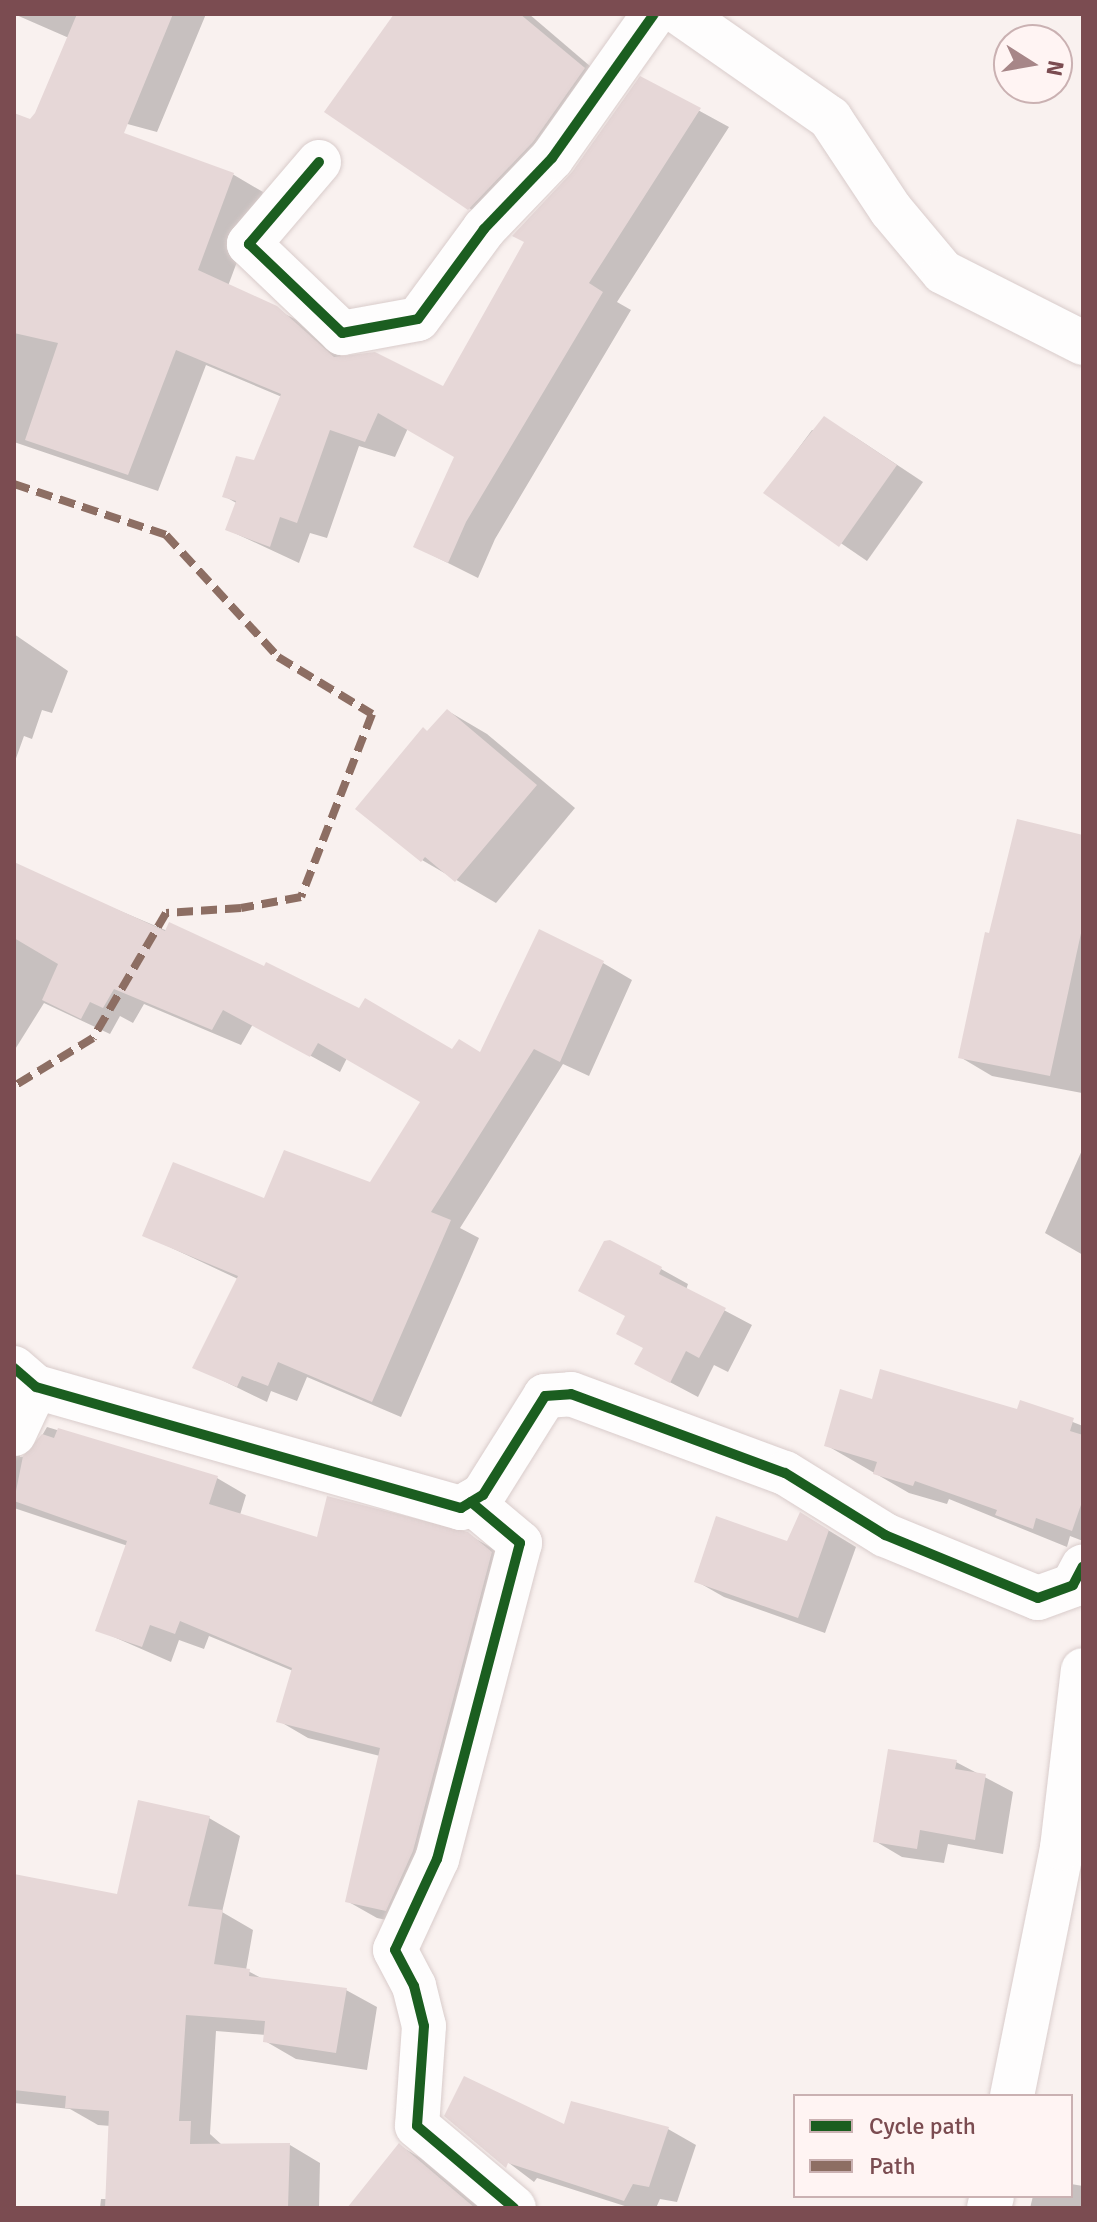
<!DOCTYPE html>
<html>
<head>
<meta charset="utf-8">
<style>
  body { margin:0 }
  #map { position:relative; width:1097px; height:2222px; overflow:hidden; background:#f9f1ef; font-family:Signika,sans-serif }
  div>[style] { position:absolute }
  .shadow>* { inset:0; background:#0003 }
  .building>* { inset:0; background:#e6d7d7 }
  .roads { filter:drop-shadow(0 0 2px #d9cccb) drop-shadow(0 0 2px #d9cccb) }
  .minor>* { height:44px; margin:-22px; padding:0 22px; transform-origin:22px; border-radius:22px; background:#fefdfd }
  .quiet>* { height:8px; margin-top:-4px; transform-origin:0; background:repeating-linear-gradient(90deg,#8d6e63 0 16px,transparent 0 24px) }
  .cycleway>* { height:10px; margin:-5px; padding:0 5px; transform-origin:5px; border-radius:5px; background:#1b5e20 }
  span { translate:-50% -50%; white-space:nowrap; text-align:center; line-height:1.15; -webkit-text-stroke:7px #fff4f3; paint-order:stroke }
  .frame { position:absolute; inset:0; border:16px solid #7b4c51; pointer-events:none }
  .legend { position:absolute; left:793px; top:2094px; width:280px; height:104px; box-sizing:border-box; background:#fff4f3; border:2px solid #cab1b2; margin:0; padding:10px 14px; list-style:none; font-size:24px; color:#7b4c51 }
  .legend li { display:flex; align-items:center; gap:16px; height:40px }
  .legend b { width:40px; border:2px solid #cab1b2 }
  .north { position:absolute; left:993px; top:24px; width:80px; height:80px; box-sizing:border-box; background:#fff4f3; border:2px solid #cab1b2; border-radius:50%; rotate:101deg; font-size:22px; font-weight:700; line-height:32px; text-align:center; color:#7b4c51 }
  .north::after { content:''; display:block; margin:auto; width:28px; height:36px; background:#a78688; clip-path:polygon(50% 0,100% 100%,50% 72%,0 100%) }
</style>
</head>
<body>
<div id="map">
  <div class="shadow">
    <div style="clip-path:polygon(14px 14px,206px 14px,157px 132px,72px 109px,69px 38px)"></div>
    <div style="clip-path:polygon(396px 14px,529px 14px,611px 84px,496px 223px,469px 208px)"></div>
    <div style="clip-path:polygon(641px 79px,729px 127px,617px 302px,631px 310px,495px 539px,478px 578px,416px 547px,457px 456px,408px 428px,395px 457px,359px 446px,327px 538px,310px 533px,299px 563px,228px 530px,238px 504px,224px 496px,255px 463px,282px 397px,206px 365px,158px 491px,14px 442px,14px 159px,150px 145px,234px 175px,263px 192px,228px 286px,307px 325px,343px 358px,444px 389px,574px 174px)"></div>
    <div style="clip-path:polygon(812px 430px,852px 435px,923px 482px,867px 561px,766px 492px)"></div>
    <div style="clip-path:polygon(14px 634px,68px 671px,52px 713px,42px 710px,32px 739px,24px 736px,14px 764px)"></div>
    <div style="clip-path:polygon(448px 711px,487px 734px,575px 808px,496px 903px,422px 860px,429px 733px)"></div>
    <div style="clip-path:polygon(1083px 838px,1083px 1090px,1082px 1093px,992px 1076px,960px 1057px,990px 935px)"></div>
    <div style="clip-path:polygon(14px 866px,453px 1052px,481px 1054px,603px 963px,632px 980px,589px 1076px,563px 1064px,460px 1228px,479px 1238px,401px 1417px,307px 1377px,297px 1401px,271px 1391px,267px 1402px,195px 1367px,238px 1279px,144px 1235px,265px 1201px,371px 1185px,422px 1101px,347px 1058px,340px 1072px,253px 1024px,241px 1045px,144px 1004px,133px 1023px,120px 1016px,110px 1034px,44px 1003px,14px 1051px)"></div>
    <div style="clip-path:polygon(1083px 1148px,1083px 1255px,1045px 1233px)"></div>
    <div style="clip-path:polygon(661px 1269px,688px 1284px,686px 1290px,752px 1325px,728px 1372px,714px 1365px,698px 1397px,664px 1379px,645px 1348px,619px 1333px)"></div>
    <div style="clip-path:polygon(873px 1401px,1018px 1411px,1021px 1402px,1083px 1426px,1083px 1541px,1070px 1536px,1067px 1547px,949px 1499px,947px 1504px,909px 1493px,826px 1445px)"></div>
    <div style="clip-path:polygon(14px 1410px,20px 1457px,30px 1456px,47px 1427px,217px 1478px,246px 1495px,240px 1515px,319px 1539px,467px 1534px,497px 1551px,415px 1926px,377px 1918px,347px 1901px,380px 1756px,308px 1738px,279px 1721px,293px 1671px,209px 1636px,204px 1649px,179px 1640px,171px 1662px,98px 1630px,128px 1546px,14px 1508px)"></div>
    <div style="clip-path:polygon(828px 1530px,856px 1547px,825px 1633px,724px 1597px,696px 1581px)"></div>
    <div style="clip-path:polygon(956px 1762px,1013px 1792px,1003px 1854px,948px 1844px,944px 1863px,902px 1857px,875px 1841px)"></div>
    <div style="clip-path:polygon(209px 1818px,240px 1836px,222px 1912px,253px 1930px,246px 1970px,265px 1980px,346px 1990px,377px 2007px,367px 2070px,296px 2059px,265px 2041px,266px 2035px,216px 2031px,210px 2134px,222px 2145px,290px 2145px,320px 2163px,319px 2208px,100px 2208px,101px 2199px,107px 2199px,111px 2126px,98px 2125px,70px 2109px,14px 2103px,14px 1876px,118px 1897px)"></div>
    <div style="clip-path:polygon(573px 2104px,668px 2129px,696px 2145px,677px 2202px,660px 2199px,656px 2208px,631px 2208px,537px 2178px,534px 2182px,446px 2115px,566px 2127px)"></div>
    <div style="clip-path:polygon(400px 2146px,436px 2167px,484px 2208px,349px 2208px)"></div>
    <div style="clip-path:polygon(1071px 2184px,1083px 2186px,1083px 2208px,1030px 2208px,1033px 2196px,1071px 2196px)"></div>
  </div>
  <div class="building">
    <div style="clip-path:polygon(77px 14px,173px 14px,124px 133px,234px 173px,198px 270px,277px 306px,334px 357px,375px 352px,443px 386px,524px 242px,512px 236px,572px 172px,640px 76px,701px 108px,589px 283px,603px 292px,466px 522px,448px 563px,413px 547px,454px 457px,378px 413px,365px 442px,330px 430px,297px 523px,280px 517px,270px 547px,225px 530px,236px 501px,222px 497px,236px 456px,254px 460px,281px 394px,176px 350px,128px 475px,25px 440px,58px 343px,14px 333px,14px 113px,30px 119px,35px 113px)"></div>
    <div style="clip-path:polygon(394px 14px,520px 14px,585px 68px,533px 142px,468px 210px,324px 112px)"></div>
    <div style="clip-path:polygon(824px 416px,897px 465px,839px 547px,763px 493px)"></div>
    <div style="clip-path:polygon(447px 709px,537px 785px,455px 882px,425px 857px,421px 862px,355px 809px,423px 727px,427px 731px)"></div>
    <div style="clip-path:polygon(1017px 819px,1083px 835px,1083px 924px,1050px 1076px,958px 1058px,985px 932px,989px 933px)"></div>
    <div style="clip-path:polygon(14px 862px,165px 931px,169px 922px,264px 966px,266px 962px,359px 1008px,365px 998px,452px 1049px,459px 1039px,480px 1052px,539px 929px,604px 961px,560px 1062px,534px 1049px,431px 1212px,451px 1220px,372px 1402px,278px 1362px,268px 1386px,242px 1376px,237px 1387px,192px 1368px,238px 1276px,142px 1236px,173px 1162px,264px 1198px,284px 1150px,370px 1182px,420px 1102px,318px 1043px,310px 1057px,223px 1010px,212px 1030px,114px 989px,103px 1008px,90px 1002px,81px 1019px,42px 1000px,58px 964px,14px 938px)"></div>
    <div style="clip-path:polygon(610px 1240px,662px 1267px,659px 1274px,726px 1308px,699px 1358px,686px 1351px,670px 1383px,634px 1364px,643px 1348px,616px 1334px,625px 1316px,578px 1291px,604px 1241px)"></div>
    <div style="clip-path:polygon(880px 1369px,1017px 1409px,1020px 1400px,1074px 1418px,1070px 1431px,1083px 1435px,1083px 1499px,1072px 1531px,1036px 1518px,1033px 1529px,995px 1515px,997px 1510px,915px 1481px,913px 1486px,873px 1474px,877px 1462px,824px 1446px,840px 1389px,872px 1399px)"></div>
    <div style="clip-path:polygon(58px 1428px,218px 1476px,209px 1504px,317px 1537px,327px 1496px,468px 1532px,492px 1552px,413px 1851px,386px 1911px,345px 1902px,380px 1748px,276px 1722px,292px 1668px,180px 1621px,175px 1634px,150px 1625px,142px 1647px,95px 1631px,127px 1541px,14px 1501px,23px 1456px,42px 1434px,54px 1438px)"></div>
    <div style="clip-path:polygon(800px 1512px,829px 1530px,798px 1618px,694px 1582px,716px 1516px,787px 1541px)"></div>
    <div style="clip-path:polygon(888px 1749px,957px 1760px,955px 1769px,986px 1774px,975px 1840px,920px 1830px,917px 1849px,873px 1842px)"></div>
    <div style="clip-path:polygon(138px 1800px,210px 1816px,188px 1906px,223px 1910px,214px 1964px,250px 1969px,249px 1976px,347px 1988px,336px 2053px,263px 2042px,265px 2021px,186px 2015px,179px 2121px,191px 2121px,190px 2144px,290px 2143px,288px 2208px,105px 2208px,109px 2111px,65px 2108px,66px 2096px,14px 2090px,14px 1874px,117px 1894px)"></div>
    <div style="clip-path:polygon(464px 2076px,564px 2124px,571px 2101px,669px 2127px,649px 2187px,633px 2184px,624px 2201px,508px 2163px,506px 2168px,444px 2116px)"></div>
    <div style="clip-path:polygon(399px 2143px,401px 2145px,475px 2208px,347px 2208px)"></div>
  </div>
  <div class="roads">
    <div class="minor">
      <div style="left:681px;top:14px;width:182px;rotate:34.9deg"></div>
      <div style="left:830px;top:118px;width:110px;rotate:56.5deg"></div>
      <div style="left:891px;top:210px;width:81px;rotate:50deg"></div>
      <div style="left:943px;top:272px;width:157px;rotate:26.9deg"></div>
      <div style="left:319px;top:162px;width:108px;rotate:130.5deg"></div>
      <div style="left:249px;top:244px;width:129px;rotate:43.7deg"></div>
      <div style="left:342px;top:333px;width:77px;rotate:-10.4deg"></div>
      <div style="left:418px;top:319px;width:112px;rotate:-53.7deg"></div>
      <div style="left:484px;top:229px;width:98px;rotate:-46.2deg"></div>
      <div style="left:552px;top:158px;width:176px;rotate:-54.7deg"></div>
      <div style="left:14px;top:1368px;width:29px;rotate:41deg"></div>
      <div style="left:36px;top:1387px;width:442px;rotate:15.9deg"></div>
      <div style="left:461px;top:1508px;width:26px;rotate:-31deg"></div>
      <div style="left:483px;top:1495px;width:117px;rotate:-57.9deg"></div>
      <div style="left:545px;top:1396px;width:26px;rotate:-4deg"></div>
      <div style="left:571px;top:1394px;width:228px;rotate:20.3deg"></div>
      <div style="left:785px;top:1473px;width:118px;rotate:31.8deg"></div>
      <div style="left:885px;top:1535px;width:165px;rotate:22.4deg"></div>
      <div style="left:1038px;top:1598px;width:37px;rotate:-20deg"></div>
      <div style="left:1073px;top:1585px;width:21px;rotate:-62deg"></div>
      <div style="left:14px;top:1434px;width:52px;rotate:-64.9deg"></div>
      <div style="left:471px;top:1502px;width:64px;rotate:39.9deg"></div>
      <div style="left:520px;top:1543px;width:327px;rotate:104.7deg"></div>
      <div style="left:437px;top:1859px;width:100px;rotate:114.8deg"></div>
      <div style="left:395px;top:1950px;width:41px;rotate:62.2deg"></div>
      <div style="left:414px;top:1986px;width:41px;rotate:76deg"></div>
      <div style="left:424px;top:2026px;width:100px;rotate:94deg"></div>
      <div style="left:417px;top:2126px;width:127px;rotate:40.2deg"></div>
      <div style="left:1012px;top:2096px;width:253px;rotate:-78.6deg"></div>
      <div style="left:1062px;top:1848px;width:179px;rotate:-83.3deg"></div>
      <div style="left:989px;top:2208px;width:12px;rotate:-76deg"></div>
    </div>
  </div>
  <div class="quiet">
    <div style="left:14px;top:484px;width:160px;rotate:18.5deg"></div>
    <div style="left:166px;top:535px;width:166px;rotate:47.4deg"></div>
    <div style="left:278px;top:657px;width:110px;rotate:31.2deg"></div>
    <div style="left:372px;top:714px;width:196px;rotate:111.2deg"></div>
    <div style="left:301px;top:897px;width:61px;rotate:169.6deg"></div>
    <div style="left:241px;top:908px;width:75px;rotate:176.2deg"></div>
    <div style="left:166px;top:913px;width:145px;rotate:120.3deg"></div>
    <div style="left:93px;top:1038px;width:92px;rotate:148.7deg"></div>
  </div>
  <div class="cycleway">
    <div style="left:319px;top:162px;width:108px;rotate:130.5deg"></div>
    <div style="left:249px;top:244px;width:129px;rotate:43.7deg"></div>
    <div style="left:342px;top:333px;width:77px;rotate:-10.4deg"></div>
    <div style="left:418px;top:319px;width:112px;rotate:-53.7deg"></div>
    <div style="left:484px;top:229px;width:98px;rotate:-46.2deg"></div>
    <div style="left:552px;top:158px;width:176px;rotate:-54.7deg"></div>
    <div style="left:14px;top:1368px;width:29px;rotate:41deg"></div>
    <div style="left:36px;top:1387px;width:442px;rotate:15.9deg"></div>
    <div style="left:461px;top:1508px;width:26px;rotate:-31deg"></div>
    <div style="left:483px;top:1495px;width:117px;rotate:-57.9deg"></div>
    <div style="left:545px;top:1396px;width:26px;rotate:-4deg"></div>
    <div style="left:571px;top:1394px;width:228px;rotate:20.3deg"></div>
    <div style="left:785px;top:1473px;width:118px;rotate:31.8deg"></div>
    <div style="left:885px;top:1535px;width:165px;rotate:22.4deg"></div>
    <div style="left:1038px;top:1598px;width:37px;rotate:-20deg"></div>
    <div style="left:1073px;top:1585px;width:21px;rotate:-62deg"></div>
    <div style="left:471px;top:1502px;width:64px;rotate:39.9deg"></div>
    <div style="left:520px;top:1543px;width:327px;rotate:104.7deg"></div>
    <div style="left:437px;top:1859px;width:100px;rotate:114.8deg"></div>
    <div style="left:395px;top:1950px;width:41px;rotate:62.2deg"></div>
    <div style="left:414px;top:1986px;width:41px;rotate:76deg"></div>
    <div style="left:424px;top:2026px;width:100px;rotate:94deg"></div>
    <div style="left:417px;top:2126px;width:127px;rotate:40.2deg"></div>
  </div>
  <div class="frame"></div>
  <ul class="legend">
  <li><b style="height:10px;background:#1b5e20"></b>Cycle path</li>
  <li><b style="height:10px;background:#8d6e63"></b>Path</li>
  </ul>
  <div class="north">N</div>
</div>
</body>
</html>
